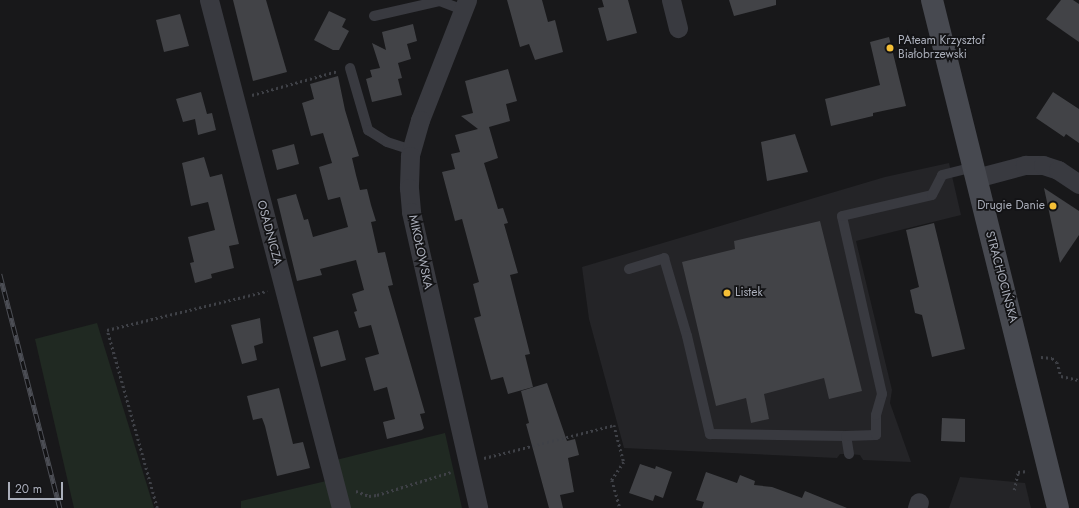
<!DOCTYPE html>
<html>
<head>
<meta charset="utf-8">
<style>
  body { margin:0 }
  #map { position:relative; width:1079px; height:508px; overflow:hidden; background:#18181a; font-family:Jost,sans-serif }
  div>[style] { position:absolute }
  .built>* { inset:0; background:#242427 }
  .green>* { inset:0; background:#202922 }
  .building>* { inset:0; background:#424347 }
  .path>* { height:2.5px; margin-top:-1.25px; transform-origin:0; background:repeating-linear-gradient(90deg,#3f4147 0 2px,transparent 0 5px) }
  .lane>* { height:10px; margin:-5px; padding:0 5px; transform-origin:5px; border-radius:5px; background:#393a40 }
  .street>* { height:19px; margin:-9.5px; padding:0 9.5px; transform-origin:9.5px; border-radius:9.5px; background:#393a40 }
  .secondary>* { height:22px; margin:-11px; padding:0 11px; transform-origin:11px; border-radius:11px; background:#474950 }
  .rail>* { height:4.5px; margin-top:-2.25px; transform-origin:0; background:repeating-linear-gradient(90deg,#131315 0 9px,#4c4e55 0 18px); box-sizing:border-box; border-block:1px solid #4c4e55 }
  .dots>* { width:11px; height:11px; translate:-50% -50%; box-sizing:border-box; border:2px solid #131315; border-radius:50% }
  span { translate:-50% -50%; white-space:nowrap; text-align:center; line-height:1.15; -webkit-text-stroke:3.5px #131315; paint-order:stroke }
  .poi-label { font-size:12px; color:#aaaeba }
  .left { translate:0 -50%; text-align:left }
  .right { translate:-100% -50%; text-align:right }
  .street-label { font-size:12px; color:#aaaeba }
  .scale { position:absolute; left:8px; top:482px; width:55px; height:18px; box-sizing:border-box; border:2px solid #aaaeba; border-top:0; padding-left:5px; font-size:12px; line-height:14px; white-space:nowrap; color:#aaaeba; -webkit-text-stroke:3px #131315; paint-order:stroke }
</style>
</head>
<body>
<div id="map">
  <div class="built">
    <div style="clip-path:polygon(949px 163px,961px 215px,856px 241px,892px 390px,890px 403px,911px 462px,863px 460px,860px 455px,849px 454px,840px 454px,837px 458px,624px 448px,589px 319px,582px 267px,885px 177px)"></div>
    <div style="clip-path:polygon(960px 477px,1025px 483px,1031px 508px,949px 508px)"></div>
  </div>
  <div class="green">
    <div style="clip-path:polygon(97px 323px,154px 508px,74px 508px,35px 339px)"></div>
    <div style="clip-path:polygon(445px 433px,462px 508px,241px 508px,241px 501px,339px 478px,336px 460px)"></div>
  </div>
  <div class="building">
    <div style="clip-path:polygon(233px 0,266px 0,287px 72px,253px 81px)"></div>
    <div style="clip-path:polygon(507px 0,542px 0,548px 22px,555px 20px,563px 52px,535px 60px,529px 44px,520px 47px)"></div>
    <div style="clip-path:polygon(602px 0,628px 0,637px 33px,607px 41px,598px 8px,604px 7px)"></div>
    <div style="clip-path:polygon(729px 0,776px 0,776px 5px,734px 16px)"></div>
    <div style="clip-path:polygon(1061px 0,1073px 0,1079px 4px,1079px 42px,1046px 19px)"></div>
    <div style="clip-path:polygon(329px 11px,346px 19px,342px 27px,349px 31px,339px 50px,333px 50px,314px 40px)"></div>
    <div style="clip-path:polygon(180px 14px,189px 46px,164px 52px,156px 20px)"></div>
    <div style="clip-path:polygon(413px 24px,417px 41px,407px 44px,411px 59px,398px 63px,402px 78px,398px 79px,402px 95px,372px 102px,366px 79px,372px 77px,370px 70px,380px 68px,372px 43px,386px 50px,382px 32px)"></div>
    <div style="clip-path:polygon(889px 37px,906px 106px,873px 113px,873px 116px,831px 126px,825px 99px,880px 85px,870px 42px)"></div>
    <div style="clip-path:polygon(508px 69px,517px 101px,506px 104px,510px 121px,489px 127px,498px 158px,484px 163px,498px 209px,503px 208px,508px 223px,504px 224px,518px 273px,510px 275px,530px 354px,525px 355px,533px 387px,508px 394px,503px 377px,491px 380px,474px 318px,481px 316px,473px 284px,479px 282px,462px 219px,455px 221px,442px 172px,455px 169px,451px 154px,460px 152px,455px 135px,478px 129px,461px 116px,473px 113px,465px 81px)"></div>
    <div style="clip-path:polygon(338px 76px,345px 110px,359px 156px,352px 158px,356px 175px,360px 190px,367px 189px,371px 205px,376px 221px,371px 222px,378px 253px,385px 252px,393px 285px,388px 286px,425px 413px,420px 414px,424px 428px,422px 430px,387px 439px,383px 422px,395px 419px,387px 387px,374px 391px,365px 358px,379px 354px,371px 325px,359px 328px,354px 312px,357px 311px,352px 294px,364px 290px,356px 260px,320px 269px,322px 275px,297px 281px,277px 199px,296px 194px,304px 220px,308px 219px,313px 237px,348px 227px,340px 197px,328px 200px,319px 167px,332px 163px,323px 133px,311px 136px,302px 103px,314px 99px,310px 84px)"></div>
    <div style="clip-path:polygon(201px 92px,207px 114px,212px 113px,216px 130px,198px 135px,195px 119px,183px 122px,176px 99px)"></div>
    <div style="clip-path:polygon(1053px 92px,1079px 109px,1079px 143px,1066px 134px,1064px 137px,1036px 118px)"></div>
    <div style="clip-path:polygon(795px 134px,808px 172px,767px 181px,761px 142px)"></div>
    <div style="clip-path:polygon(294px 144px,299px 164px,277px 170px,272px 150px)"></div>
    <div style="clip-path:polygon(204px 157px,210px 177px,222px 174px,239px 244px,229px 246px,234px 268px,211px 274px,212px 278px,195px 283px,190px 263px,194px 262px,188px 237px,215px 230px,208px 202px,191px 206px,182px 163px)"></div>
    <div style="clip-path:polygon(1044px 188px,1079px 211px,1079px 235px,1060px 263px)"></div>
    <div style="clip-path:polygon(820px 221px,862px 391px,829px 399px,824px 378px,764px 394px,769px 419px,751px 423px,746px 398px,716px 406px,682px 262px,735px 249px,734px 241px)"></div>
    <div style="clip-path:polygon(934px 223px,965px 349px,932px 357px,922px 315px,915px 313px,910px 290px,919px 287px,906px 230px)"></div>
    <div style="clip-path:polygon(260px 318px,263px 343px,254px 346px,257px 360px,242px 364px,231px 325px)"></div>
    <div style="clip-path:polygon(338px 330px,346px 360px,321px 367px,313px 337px)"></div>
    <div style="clip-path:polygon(547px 383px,567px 441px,575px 439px,579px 455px,568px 458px,574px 492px,560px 495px,563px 508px,549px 508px,526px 424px,529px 423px,521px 391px)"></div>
    <div style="clip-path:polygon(279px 388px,293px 444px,303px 442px,310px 468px,277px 476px,265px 426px,262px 418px,253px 420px,247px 396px)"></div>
    <div style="clip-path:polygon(942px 418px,965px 419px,965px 442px,941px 441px)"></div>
    <div style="clip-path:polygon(640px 464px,655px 469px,656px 466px,672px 472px,663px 498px,655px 495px,653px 501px,629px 493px)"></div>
    <div style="clip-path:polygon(706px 472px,737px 483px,740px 475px,755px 481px,754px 485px,772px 487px,802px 498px,805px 491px,847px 508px,702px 508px,704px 502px,696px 500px)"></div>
  </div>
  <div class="path">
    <div style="left:252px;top:95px;width:89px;rotate:-15.6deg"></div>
    <div style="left:1041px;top:357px;width:11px;rotate:5deg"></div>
    <div style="left:1052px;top:358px;width:6px;rotate:39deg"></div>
    <div style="left:1057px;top:362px;width:15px;rotate:74deg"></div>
    <div style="left:1061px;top:376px;width:18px;rotate:13deg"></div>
    <div style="left:484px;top:458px;width:134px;rotate:-14.2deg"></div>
    <div style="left:614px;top:425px;width:38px;rotate:75deg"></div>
    <div style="left:624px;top:462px;width:22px;rotate:124deg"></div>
    <div style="left:612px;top:480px;width:29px;rotate:74deg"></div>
    <div style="left:1014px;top:490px;width:18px;rotate:-77deg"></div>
    <div style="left:1018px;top:472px;width:10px;rotate:-6deg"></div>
    <div style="left:356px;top:491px;width:14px;rotate:21deg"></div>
    <div style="left:369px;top:496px;width:8px;rotate:-7deg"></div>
    <div style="left:377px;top:495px;width:77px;rotate:-17.3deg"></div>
    <div style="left:157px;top:508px;width:185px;rotate:-105.7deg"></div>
    <div style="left:107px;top:330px;width:165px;rotate:-13.7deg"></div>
  </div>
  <div class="lane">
    <div style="left:374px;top:16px;width:68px;rotate:-12.8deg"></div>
    <div style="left:440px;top:1px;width:25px;rotate:21deg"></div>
    <div style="left:350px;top:68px;width:65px;rotate:73.8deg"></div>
    <div style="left:368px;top:130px;width:22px;rotate:32deg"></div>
    <div style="left:387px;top:142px;width:26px;rotate:18deg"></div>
    <div style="left:629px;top:269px;width:37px;rotate:-17deg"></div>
    <div style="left:664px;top:258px;width:81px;rotate:73.6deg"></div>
    <div style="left:687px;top:336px;width:101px;rotate:76.8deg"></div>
    <div style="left:710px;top:434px;width:136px;rotate:0.8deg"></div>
    <div style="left:849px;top:454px;width:18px;rotate:-99deg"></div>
    <div style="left:846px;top:436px;width:30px;rotate:-2deg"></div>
    <div style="left:876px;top:435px;width:20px;rotate:-90deg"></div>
    <div style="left:876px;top:415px;width:22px;rotate:-74deg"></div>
    <div style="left:882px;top:394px;width:182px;rotate:-102.7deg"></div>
    <div style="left:842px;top:216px;width:92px;rotate:-13.1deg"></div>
    <div style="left:932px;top:195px;width:22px;rotate:-63deg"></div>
    <div style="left:942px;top:175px;width:32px;rotate:-14deg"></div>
  </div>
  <div class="street">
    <div style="left:209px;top:0;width:525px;rotate:75.43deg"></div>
    <div style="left:467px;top:0;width:129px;rotate:111.4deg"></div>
    <div style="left:420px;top:120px;width:37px;rotate:106deg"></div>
    <div style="left:410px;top:156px;width:32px;rotate:92deg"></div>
    <div style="left:409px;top:188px;width:24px;rotate:85deg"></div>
    <div style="left:411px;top:212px;width:303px;rotate:77.2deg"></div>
    <div style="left:671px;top:0;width:29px;rotate:76deg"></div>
    <div style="left:976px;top:178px;width:51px;rotate:-14.9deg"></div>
    <div style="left:1025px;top:165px;width:18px"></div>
    <div style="left:1043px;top:165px;width:16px;rotate:18deg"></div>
    <div style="left:1058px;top:170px;width:25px;rotate:34deg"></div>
    <div style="left:917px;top:508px;width:6px;rotate:-72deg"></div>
  </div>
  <div class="secondary">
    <div style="left:932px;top:0;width:523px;rotate:76.07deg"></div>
  </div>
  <div class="rail">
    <div style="left:0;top:274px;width:242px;rotate:75.6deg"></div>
  </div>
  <div class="dots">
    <div style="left:890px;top:48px;background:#f5bf36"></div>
    <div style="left:1053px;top:206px;background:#f5bf36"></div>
    <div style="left:727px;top:293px;background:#f5bf36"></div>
  </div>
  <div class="poi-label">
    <span class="left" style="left:898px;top:48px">PAteam Krzysztof<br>Białobrzewski</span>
    <span class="right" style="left:1045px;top:206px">Drugie Danie</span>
    <span class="left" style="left:735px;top:293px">Listek</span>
  </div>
  <div class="street-label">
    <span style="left:269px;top:233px;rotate:75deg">OSADNICZA</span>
    <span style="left:420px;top:252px;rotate:78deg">MIKOŁOWSKA</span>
    <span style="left:1001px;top:277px;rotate:75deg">STRACHOCIŃSKA</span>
  </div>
  <div class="scale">20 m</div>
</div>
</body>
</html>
